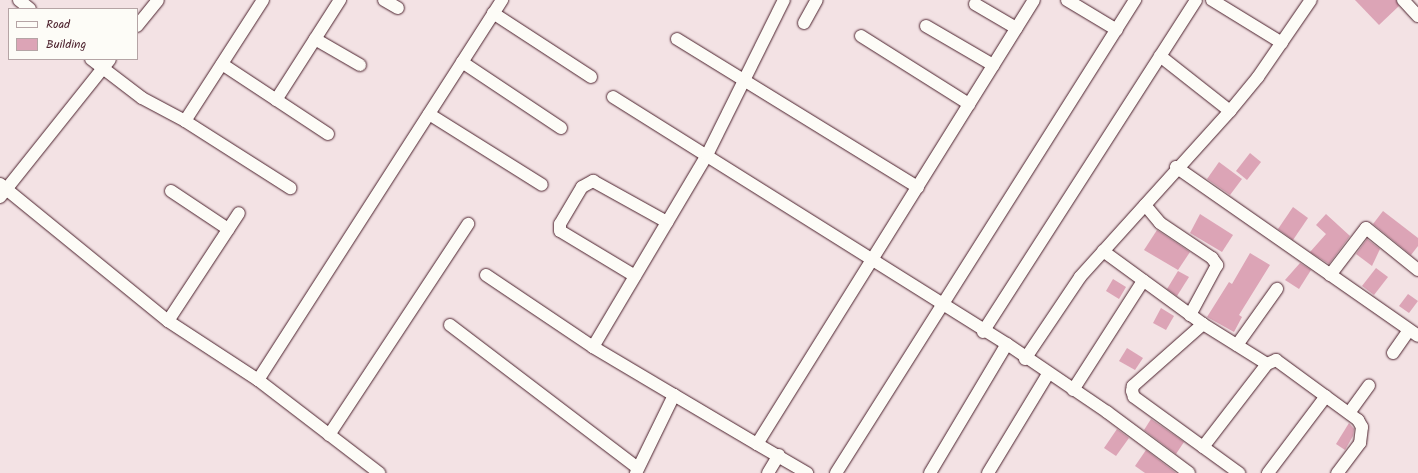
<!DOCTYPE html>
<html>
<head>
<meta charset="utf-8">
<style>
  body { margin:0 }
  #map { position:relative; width:1418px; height:473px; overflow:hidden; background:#f3e2e4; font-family:Kalam,sans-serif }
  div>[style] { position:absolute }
  .building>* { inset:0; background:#dca4b6 }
  .roads { filter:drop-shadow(0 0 1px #4a1f2b) drop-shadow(0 0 1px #4a1f2b) }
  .minor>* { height:12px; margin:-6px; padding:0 6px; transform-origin:6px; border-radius:6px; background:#fdfcf7 }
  span { translate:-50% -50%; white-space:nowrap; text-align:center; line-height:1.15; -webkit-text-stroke:3px #fdfcf7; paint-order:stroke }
  .legend { position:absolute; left:8px; top:8px; width:130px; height:52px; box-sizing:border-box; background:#fdfcf7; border:1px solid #b5a4a5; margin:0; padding:5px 7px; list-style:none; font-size:12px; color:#4a1f2b }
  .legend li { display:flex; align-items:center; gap:8px; height:20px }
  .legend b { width:20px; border:1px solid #b5a4a5 }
</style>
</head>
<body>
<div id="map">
  <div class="building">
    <div style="clip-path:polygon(1355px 0,1396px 0,1399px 6px,1379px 25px)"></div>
    <div style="clip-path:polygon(1250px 153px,1261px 162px,1247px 180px,1236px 171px)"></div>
    <div style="clip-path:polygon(1219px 162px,1242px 179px,1230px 195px,1207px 179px)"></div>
    <div style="clip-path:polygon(1293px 207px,1308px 218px,1293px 240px,1278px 229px)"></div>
    <div style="clip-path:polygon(1383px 211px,1418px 238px,1418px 246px,1411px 255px,1373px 224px)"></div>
    <div style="clip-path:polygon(1200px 214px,1233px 235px,1222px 252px,1190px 233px)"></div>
    <div style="clip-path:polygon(1326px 214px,1350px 236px,1329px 264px,1310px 252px,1326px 234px,1316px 225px)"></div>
    <div style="clip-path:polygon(1157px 230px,1190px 252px,1178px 270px,1144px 250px)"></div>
    <div style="clip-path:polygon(1367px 239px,1380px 249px,1372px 266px,1356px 254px)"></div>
    <div style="clip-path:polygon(1250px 253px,1270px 265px,1239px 315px,1242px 317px,1234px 332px,1207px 317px,1229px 282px,1232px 284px)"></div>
    <div style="clip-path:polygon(1300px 263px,1311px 270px,1299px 289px,1285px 280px)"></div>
    <div style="clip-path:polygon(1376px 268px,1388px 277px,1374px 295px,1362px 286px)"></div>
    <div style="clip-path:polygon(1178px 271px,1189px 277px,1177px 296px,1167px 289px)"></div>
    <div style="clip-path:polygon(1113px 279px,1126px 287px,1119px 299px,1106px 291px)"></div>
    <div style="clip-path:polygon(1408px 294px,1418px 301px,1409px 313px,1399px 306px)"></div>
    <div style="clip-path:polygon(1161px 308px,1174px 316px,1166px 330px,1153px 323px)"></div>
    <div style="clip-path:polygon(1127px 348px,1143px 358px,1135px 370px,1119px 361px)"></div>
    <div style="clip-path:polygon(1151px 419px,1184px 442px,1176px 454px,1144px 430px)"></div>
    <div style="clip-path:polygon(1349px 423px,1354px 429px,1353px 436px,1345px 450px,1336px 444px)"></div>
    <div style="clip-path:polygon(1117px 429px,1129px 438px,1116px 456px,1104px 448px)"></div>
    <div style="clip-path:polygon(1146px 450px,1176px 473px,1145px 473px,1135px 466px)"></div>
  </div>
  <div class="roads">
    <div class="minor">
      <div style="left:19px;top:0;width:14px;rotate:39deg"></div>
      <div style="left:384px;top:0;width:16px;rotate:30deg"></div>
      <div style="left:1067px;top:0;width:58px;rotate:31deg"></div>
      <div style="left:1212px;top:0;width:82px;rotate:31.6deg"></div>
      <div style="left:1403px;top:0;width:22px;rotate:47deg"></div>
      <div style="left:975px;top:4px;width:48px;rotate:30.3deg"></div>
      <div style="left:493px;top:13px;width:117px;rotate:33.1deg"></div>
      <div style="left:804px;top:23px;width:26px;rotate:-61deg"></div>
      <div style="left:137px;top:26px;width:33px;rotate:-51deg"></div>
      <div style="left:926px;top:26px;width:78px;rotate:30.2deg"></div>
      <div style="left:861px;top:36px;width:128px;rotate:32.2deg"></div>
      <div style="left:315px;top:39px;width:52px;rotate:30deg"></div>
      <div style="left:677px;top:39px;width:283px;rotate:31.6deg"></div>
      <div style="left:1160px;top:56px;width:89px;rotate:38.2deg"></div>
      <div style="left:91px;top:59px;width:64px;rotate:37.4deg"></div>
      <div style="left:142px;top:98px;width:49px;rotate:28.1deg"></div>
      <div style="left:185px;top:121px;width:144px;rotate:-57.2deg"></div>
      <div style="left:462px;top:62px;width:119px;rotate:33.7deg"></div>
      <div style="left:222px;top:64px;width:127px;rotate:33.4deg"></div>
      <div style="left:613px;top:97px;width:465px;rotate:32.1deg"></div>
      <div style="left:1007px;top:344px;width:121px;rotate:34.2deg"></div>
      <div style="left:1107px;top:412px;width:102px;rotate:36.6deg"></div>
      <div style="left:276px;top:100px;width:119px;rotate:-57.4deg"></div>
      <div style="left:429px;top:114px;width:133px;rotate:32.1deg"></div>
      <div style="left:185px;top:121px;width:125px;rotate:32.5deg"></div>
      <div style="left:1176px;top:167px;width:295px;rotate:34.9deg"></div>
      <div style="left:0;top:184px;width:217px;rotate:39.2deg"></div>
      <div style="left:168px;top:321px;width:108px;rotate:33.2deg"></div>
      <div style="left:258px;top:380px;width:153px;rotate:37.5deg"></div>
      <div style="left:171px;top:191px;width:69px;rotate:33.7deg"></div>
      <div style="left:0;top:197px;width:176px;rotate:-51.4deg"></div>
      <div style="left:1145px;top:205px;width:23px;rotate:50deg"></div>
      <div style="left:1160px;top:223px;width:63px;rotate:33.9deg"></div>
      <div style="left:1212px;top:258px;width:9px;rotate:54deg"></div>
      <div style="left:1217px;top:265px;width:57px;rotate:118.4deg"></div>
      <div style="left:1103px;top:251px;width:124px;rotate:36.1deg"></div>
      <div style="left:1203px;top:324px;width:75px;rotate:32deg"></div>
      <div style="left:486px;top:275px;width:129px;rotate:33.9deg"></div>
      <div style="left:593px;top:347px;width:94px;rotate:30.7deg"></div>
      <div style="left:1330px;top:275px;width:59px;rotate:-52.5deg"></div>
      <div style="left:1366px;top:228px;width:67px;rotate:38.9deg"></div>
      <div style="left:635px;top:276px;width:87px;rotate:-149deg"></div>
      <div style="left:560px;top:231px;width:7px;rotate:-90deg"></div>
      <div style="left:560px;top:224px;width:43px;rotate:-59.3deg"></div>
      <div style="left:582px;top:187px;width:13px;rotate:-29deg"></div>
      <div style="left:593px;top:181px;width:85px;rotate:29deg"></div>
      <div style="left:168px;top:321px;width:129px;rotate:-56.7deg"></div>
      <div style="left:1203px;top:324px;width:94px;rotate:138.5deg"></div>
      <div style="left:1133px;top:386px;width:5px;rotate:101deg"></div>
      <div style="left:1132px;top:391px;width:6px;rotate:72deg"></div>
      <div style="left:1134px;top:397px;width:130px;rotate:35.9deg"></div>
      <div style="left:450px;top:325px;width:236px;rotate:37.3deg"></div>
      <div style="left:983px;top:332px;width:394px;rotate:-57.3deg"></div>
      <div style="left:1237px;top:345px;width:69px;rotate:-54.5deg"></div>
      <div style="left:593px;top:347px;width:223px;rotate:-59.3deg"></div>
      <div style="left:707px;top:155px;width:173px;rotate:-63.6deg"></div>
      <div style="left:1393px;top:353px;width:28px;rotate:-55deg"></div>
      <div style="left:1025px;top:359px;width:99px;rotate:-56.1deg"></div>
      <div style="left:1080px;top:277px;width:224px;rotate:-47.9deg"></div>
      <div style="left:1230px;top:111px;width:44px;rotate:-50.5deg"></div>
      <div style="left:1258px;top:77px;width:93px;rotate:-55.5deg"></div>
      <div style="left:258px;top:380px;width:452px;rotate:-57.3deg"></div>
      <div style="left:1073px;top:390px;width:130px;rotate:-57.3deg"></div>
      <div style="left:1349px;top:413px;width:34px;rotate:-54deg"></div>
      <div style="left:329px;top:435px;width:253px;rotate:-56.6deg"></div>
      <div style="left:757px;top:444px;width:58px;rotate:30.1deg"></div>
      <div style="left:1203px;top:447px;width:105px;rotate:-52.4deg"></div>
      <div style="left:1267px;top:364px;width:10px;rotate:-24deg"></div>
      <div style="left:1276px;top:360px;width:102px;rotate:36.2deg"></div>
      <div style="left:1358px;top:420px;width:8px;rotate:60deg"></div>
      <div style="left:1362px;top:427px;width:16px;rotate:97deg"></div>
      <div style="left:1360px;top:443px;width:38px;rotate:127deg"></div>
      <div style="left:636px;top:473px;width:87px;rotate:-64deg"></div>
      <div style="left:674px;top:395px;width:96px;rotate:30.6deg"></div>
      <div style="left:757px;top:444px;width:523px;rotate:-58.04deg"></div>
      <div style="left:768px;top:473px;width:21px;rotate:-59deg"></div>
      <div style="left:836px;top:473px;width:560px;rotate:-57.7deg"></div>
      <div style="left:930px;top:473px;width:150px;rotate:-59.2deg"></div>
      <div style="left:988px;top:473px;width:116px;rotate:-58.8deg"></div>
      <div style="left:1268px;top:473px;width:96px;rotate:-53deg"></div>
    </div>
  </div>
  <ul class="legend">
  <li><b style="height:5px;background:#fdfcf7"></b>Road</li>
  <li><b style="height:11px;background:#dca4b6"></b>Building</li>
  </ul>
</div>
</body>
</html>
